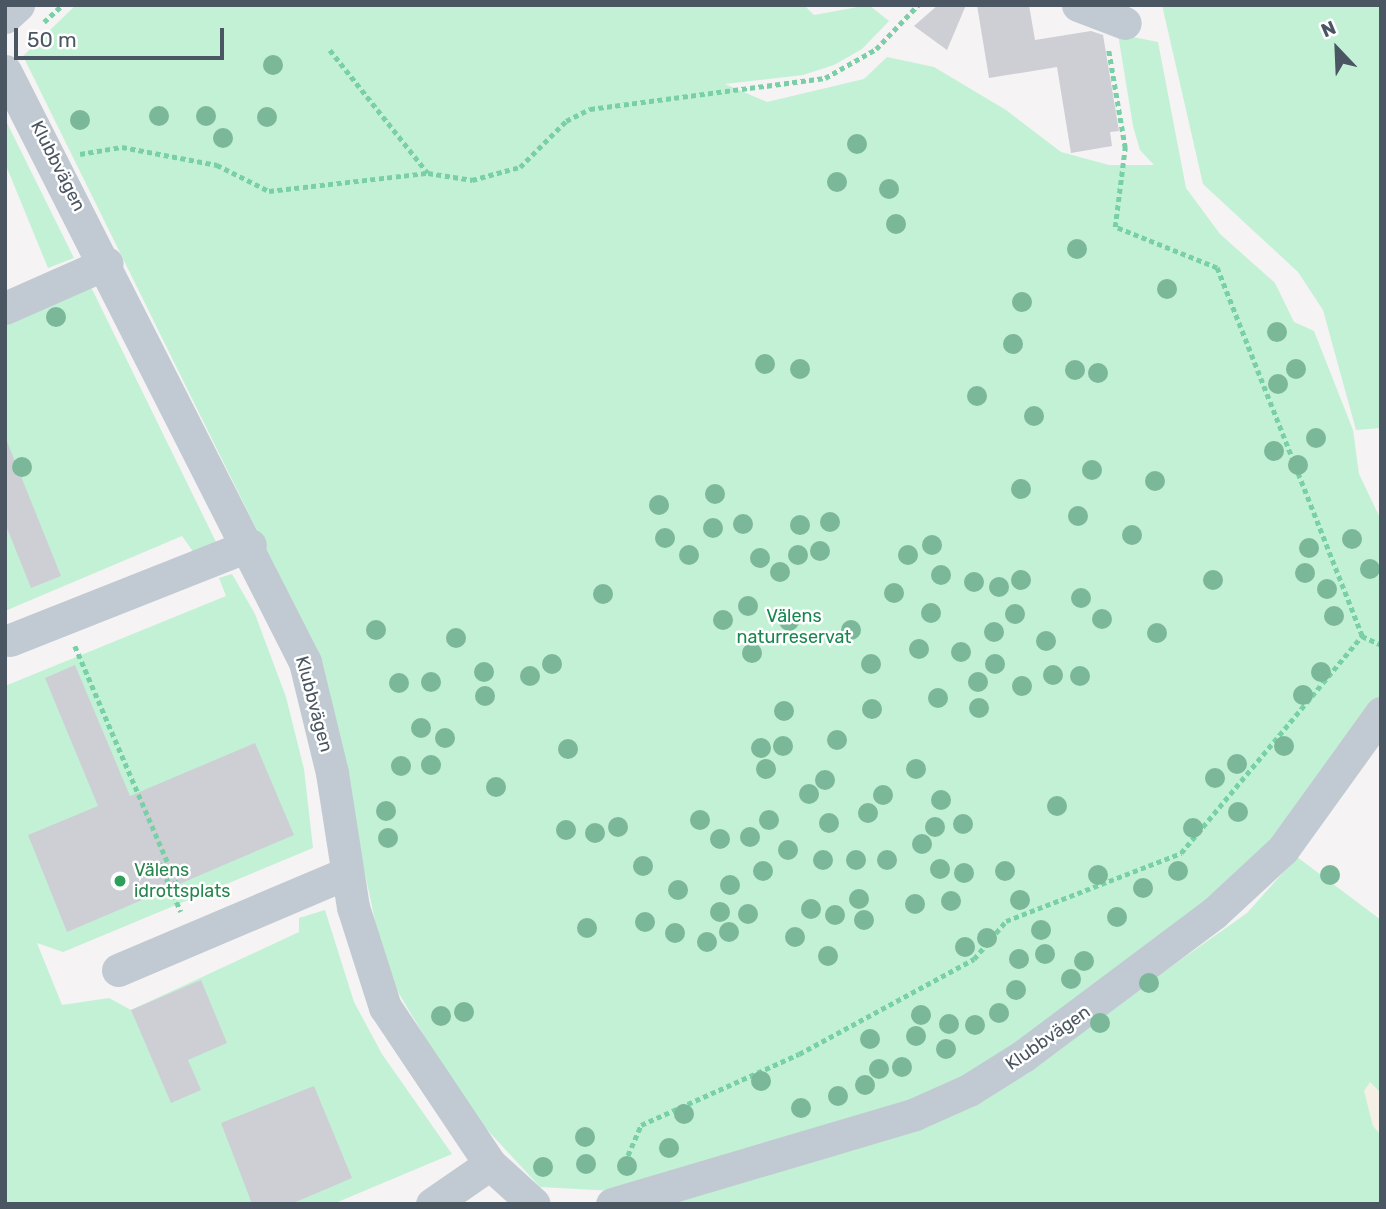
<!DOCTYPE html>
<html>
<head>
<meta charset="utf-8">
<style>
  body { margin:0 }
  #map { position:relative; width:1386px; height:1209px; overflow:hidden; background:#f5f3f3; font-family:Rubik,sans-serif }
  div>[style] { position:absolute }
  .green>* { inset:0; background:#c3f1d5 }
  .sand>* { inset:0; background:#f5f0e5 }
  .building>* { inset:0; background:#cdcfd5 }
  .path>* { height:4.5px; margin-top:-2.25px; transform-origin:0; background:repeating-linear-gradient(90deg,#7ad0a6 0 5px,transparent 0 8.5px) }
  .minor>* { height:33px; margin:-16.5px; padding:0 16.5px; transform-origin:16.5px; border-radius:16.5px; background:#c1cad2 }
  .trees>* { width:20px; height:20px; margin:-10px; border-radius:50%; background:#7bb799 }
  .dots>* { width:19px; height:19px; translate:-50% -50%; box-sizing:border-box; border:4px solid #fff; border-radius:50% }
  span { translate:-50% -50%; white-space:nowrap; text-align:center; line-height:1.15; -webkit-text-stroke:5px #fff; paint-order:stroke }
  .street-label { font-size:18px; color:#4a5661 }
  .park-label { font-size:18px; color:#17864f }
  .leisure-label { font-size:18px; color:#27864d }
  .left { translate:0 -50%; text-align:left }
  .frame { position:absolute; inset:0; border:7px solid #4a5661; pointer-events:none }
  .north { position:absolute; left:1302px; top:14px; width:70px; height:70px; -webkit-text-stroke:5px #fff; paint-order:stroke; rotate:337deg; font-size:19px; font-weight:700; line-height:28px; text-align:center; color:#4a5661 }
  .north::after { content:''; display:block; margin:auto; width:24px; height:32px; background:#4a5661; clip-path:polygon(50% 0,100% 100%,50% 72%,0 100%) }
  .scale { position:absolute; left:14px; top:28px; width:210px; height:32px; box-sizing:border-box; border:4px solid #4a5661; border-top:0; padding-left:9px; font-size:21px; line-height:24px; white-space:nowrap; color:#4a5661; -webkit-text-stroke:5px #fff; paint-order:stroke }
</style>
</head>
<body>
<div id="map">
  <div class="green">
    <div style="clip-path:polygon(76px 5px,804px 5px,814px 15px,869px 5px,889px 21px,862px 49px,834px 65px,803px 75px,725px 84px,767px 102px,864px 79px,887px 57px,934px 67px,1006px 110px,1061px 152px,1109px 165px,1154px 165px,1140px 150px,1133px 126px,1118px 34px,1158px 42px,1186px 188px,1220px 234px,1275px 283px,1294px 322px,1314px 331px,1353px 430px,1359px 474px,1381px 520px,1379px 700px,1282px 828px,1242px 869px,1118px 977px,995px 1059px,915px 1104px,615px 1191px,540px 1187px,468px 1109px,386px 972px,318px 654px,23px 56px)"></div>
    <div style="clip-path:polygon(1162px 5px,1381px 5px,1381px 428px,1356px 430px,1323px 310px,1298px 272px,1203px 184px)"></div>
    <div style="clip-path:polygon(5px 119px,74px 258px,48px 268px,5px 163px)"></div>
    <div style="clip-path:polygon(90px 285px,217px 544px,194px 553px,182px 536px,5px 611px,5px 324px)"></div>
    <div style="clip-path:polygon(232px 574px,255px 614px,286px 697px,304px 769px,313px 848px,63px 952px,37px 943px,62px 1005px,109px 998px,131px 1010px,299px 932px,299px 918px,325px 910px,354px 1002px,382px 1054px,452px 1154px,333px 1204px,5px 1204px,5px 686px,226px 596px,219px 578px)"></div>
    <div style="clip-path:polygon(1297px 857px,1381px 920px,1381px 1204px,666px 1204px,1029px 1067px,1247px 913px)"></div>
  </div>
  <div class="sand">
    <div style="clip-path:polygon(1370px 1082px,1381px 1093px,1381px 1135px,1373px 1126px,1364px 1091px)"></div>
  </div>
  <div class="building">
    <div style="clip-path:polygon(938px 5px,966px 5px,947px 50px,914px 26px)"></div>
    <div style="clip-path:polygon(977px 5px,1029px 5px,1035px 40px,1091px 31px,1103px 35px,1119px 131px,1110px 132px,1112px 146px,1071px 153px,1057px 67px,989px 78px)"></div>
    <div style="clip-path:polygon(6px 439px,61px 576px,31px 588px,5px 523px)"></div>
    <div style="clip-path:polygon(75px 665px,130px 796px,255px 743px,294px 835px,67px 932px,28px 835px,98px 806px,45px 678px)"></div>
    <div style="clip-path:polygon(201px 980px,227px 1043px,188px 1060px,201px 1090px,171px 1103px,131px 1010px)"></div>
    <div style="clip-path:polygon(314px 1086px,352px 1178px,291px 1204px,252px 1204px,221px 1123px)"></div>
  </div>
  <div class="path">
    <div style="left:44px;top:22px;width:25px;rotate:-43deg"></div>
    <div style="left:330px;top:50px;width:157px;rotate:51.5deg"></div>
    <div style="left:428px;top:173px;width:45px;rotate:9deg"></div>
    <div style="left:472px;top:180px;width:50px;rotate:-15.2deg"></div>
    <div style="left:520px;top:167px;width:65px;rotate:-45deg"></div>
    <div style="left:566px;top:121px;width:27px;rotate:-27deg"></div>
    <div style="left:590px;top:109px;width:237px;rotate:-7.5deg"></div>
    <div style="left:825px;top:78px;width:59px;rotate:-29.6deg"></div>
    <div style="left:876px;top:49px;width:61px;rotate:-46.3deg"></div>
    <div style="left:80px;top:154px;width:43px;rotate:-9.5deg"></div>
    <div style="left:122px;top:147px;width:97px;rotate:10.7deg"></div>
    <div style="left:217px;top:165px;width:58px;rotate:26.6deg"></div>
    <div style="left:269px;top:191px;width:160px;rotate:-6.5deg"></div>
    <div style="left:1362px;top:636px;width:21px;rotate:25deg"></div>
    <div style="left:75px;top:646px;width:264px;rotate:66.8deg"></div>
    <div style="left:179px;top:889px;width:7px;rotate:146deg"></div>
    <div style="left:160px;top:863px;width:53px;rotate:66.8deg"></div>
    <div style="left:621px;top:1171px;width:50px;rotate:-66.5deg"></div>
    <div style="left:641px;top:1125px;width:173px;rotate:-24.2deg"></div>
    <div style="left:799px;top:1054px;width:199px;rotate:-28.5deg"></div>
    <div style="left:974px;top:959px;width:50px;rotate:-49.9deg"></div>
    <div style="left:1006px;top:921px;width:188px;rotate:-21.2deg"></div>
    <div style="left:1181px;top:853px;width:283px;rotate:-50.2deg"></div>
    <div style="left:1362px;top:636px;width:396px;rotate:-111.5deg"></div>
    <div style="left:1217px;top:268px;width:110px;rotate:-158.1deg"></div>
    <div style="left:1115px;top:227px;width:80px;rotate:-82.8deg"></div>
    <div style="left:1125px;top:148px;width:101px;rotate:-99.6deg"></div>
  </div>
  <div class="minor">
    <div style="left:1078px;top:5px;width:50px;rotate:21deg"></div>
    <div style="left:5px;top:17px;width:18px;rotate:-43deg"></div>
    <div style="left:5px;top:71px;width:663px;rotate:63.09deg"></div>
    <div style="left:305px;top:662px;width:114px;rotate:76.3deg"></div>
    <div style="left:332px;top:773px;width:136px;rotate:81.1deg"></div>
    <div style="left:353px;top:907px;width:105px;rotate:72.3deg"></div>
    <div style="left:385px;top:1007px;width:189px;rotate:56.2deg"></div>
    <div style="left:490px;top:1164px;width:59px;rotate:42.3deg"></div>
    <div style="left:5px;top:308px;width:111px;rotate:-23.8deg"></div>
    <div style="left:10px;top:640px;width:258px;rotate:-21.6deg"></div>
    <div style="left:118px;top:970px;width:248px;rotate:-23deg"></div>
    <div style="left:432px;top:1204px;width:70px;rotate:-34.6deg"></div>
    <div style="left:612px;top:1204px;width:316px;rotate:-16.5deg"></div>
    <div style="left:915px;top:1114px;width:59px;rotate:-24deg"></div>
    <div style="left:969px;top:1090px;width:64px;rotate:-32.2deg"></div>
    <div style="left:1023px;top:1056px;width:239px;rotate:-36.8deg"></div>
    <div style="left:1214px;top:913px;width:94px;rotate:-42.8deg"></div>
    <div style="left:1283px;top:849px;width:168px;rotate:-54.2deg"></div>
  </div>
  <div class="trees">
    <div style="left:273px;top:65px"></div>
    <div style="left:159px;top:116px"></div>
    <div style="left:206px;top:116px"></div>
    <div style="left:267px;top:117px"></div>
    <div style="left:80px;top:120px"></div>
    <div style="left:223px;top:138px"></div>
    <div style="left:857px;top:144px"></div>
    <div style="left:837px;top:182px"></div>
    <div style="left:889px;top:189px"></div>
    <div style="left:896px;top:224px"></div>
    <div style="left:1077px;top:249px"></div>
    <div style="left:1167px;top:289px"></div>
    <div style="left:1022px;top:302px"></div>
    <div style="left:56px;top:317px"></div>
    <div style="left:1277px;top:332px"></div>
    <div style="left:1013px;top:344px"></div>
    <div style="left:765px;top:364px"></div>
    <div style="left:800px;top:369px"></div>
    <div style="left:1296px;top:369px"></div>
    <div style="left:1075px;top:370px"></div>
    <div style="left:1098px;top:373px"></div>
    <div style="left:1278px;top:384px"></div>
    <div style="left:977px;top:396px"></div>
    <div style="left:1034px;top:416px"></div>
    <div style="left:1316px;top:438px"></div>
    <div style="left:1274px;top:451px"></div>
    <div style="left:1298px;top:465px"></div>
    <div style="left:22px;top:467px"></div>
    <div style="left:1092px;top:470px"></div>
    <div style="left:1155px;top:481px"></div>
    <div style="left:1021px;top:489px"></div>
    <div style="left:715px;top:494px"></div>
    <div style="left:659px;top:505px"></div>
    <div style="left:1078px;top:516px"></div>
    <div style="left:830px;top:522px"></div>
    <div style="left:743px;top:524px"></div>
    <div style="left:800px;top:525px"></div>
    <div style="left:713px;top:528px"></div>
    <div style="left:1132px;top:535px"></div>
    <div style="left:665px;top:538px"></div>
    <div style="left:1352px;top:539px"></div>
    <div style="left:932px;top:545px"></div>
    <div style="left:1309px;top:548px"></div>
    <div style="left:820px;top:551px"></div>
    <div style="left:689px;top:555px"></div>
    <div style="left:798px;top:555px"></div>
    <div style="left:908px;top:555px"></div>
    <div style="left:760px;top:558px"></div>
    <div style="left:1370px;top:569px"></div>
    <div style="left:780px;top:572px"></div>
    <div style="left:1305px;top:573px"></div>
    <div style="left:941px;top:575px"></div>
    <div style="left:1021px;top:580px"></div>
    <div style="left:1213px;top:580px"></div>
    <div style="left:974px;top:582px"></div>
    <div style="left:999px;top:587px"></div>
    <div style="left:1327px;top:589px"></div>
    <div style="left:894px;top:593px"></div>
    <div style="left:603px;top:594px"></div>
    <div style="left:1081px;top:598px"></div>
    <div style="left:748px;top:606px"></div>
    <div style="left:931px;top:613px"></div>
    <div style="left:1015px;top:614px"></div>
    <div style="left:1334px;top:616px"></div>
    <div style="left:1102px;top:619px"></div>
    <div style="left:723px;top:620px"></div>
    <div style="left:789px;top:621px"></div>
    <div style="left:376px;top:630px"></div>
    <div style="left:851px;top:630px"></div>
    <div style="left:994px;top:632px"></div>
    <div style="left:1157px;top:633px"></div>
    <div style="left:456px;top:638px"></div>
    <div style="left:1046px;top:641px"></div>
    <div style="left:919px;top:649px"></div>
    <div style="left:961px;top:652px"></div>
    <div style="left:752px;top:653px"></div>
    <div style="left:552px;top:664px"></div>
    <div style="left:871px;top:664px"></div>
    <div style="left:995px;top:664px"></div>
    <div style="left:484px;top:672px"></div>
    <div style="left:1321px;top:672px"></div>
    <div style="left:1053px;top:675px"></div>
    <div style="left:530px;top:676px"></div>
    <div style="left:1080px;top:676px"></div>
    <div style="left:431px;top:682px"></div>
    <div style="left:978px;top:682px"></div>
    <div style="left:399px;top:683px"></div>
    <div style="left:1022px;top:686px"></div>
    <div style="left:1303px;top:695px"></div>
    <div style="left:485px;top:696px"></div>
    <div style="left:938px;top:698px"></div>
    <div style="left:979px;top:708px"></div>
    <div style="left:872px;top:709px"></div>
    <div style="left:784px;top:711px"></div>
    <div style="left:421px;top:728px"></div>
    <div style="left:445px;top:738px"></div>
    <div style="left:837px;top:740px"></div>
    <div style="left:783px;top:746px"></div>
    <div style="left:1284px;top:746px"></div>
    <div style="left:761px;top:748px"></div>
    <div style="left:568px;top:749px"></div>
    <div style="left:1237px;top:764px"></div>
    <div style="left:431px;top:765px"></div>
    <div style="left:401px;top:766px"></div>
    <div style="left:766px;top:769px"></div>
    <div style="left:916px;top:769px"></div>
    <div style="left:1215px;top:778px"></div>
    <div style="left:825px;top:780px"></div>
    <div style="left:496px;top:787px"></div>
    <div style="left:809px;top:794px"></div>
    <div style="left:883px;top:795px"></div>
    <div style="left:941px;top:800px"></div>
    <div style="left:1057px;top:806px"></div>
    <div style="left:386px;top:811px"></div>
    <div style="left:1238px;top:812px"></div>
    <div style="left:868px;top:813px"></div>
    <div style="left:700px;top:820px"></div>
    <div style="left:769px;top:820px"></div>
    <div style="left:829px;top:823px"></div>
    <div style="left:963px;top:824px"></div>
    <div style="left:618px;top:827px"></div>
    <div style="left:935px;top:827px"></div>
    <div style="left:1193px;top:828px"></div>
    <div style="left:566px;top:830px"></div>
    <div style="left:595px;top:833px"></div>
    <div style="left:750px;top:837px"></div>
    <div style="left:388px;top:838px"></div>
    <div style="left:720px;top:839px"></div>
    <div style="left:922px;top:844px"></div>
    <div style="left:788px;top:850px"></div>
    <div style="left:823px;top:860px"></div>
    <div style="left:856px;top:860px"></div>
    <div style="left:887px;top:860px"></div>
    <div style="left:643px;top:866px"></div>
    <div style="left:940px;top:869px"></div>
    <div style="left:763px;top:871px"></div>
    <div style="left:1005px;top:871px"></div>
    <div style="left:1178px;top:871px"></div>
    <div style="left:964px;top:873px"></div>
    <div style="left:1098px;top:875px"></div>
    <div style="left:1330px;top:875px"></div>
    <div style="left:730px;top:885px"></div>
    <div style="left:1143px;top:888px"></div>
    <div style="left:678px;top:890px"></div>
    <div style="left:859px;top:899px"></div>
    <div style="left:1020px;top:900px"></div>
    <div style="left:951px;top:901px"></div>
    <div style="left:915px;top:904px"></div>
    <div style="left:811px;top:909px"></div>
    <div style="left:720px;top:912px"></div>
    <div style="left:748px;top:914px"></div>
    <div style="left:835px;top:915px"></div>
    <div style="left:1117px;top:917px"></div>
    <div style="left:864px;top:920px"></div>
    <div style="left:645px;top:922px"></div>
    <div style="left:587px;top:928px"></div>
    <div style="left:1041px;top:930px"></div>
    <div style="left:729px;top:932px"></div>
    <div style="left:675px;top:933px"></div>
    <div style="left:795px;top:937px"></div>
    <div style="left:987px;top:938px"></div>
    <div style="left:707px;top:942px"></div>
    <div style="left:965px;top:947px"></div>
    <div style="left:1045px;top:954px"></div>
    <div style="left:828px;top:956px"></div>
    <div style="left:1019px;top:959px"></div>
    <div style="left:1084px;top:961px"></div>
    <div style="left:1071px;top:979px"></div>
    <div style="left:1149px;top:983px"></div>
    <div style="left:1016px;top:990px"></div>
    <div style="left:464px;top:1012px"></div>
    <div style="left:999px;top:1013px"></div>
    <div style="left:921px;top:1015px"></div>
    <div style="left:441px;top:1016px"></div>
    <div style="left:1100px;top:1023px"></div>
    <div style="left:949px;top:1024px"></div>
    <div style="left:975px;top:1025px"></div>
    <div style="left:916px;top:1036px"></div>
    <div style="left:870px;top:1039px"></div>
    <div style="left:946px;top:1049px"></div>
    <div style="left:902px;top:1067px"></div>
    <div style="left:879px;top:1069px"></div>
    <div style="left:761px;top:1081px"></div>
    <div style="left:865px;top:1085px"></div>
    <div style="left:838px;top:1096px"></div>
    <div style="left:801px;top:1108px"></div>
    <div style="left:684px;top:1114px"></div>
    <div style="left:585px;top:1137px"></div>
    <div style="left:669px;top:1148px"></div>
    <div style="left:586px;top:1164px"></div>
    <div style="left:627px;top:1166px"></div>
    <div style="left:543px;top:1167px"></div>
  </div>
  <div class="dots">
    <div style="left:120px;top:881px;background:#2e9e5b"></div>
  </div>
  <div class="street-label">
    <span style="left:58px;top:166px;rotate:63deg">Klubbvägen</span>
    <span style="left:314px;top:704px;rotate:75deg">Klubbvägen</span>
    <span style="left:1048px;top:1038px;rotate:-35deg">Klubbvägen</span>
  </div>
  <div class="park-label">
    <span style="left:794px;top:627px">Välens<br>naturreservat</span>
  </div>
  <div class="leisure-label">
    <span class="left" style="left:134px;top:881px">Välens<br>idrottsplats</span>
  </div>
  <div class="frame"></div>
  <div class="north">N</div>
  <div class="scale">50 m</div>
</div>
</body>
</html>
